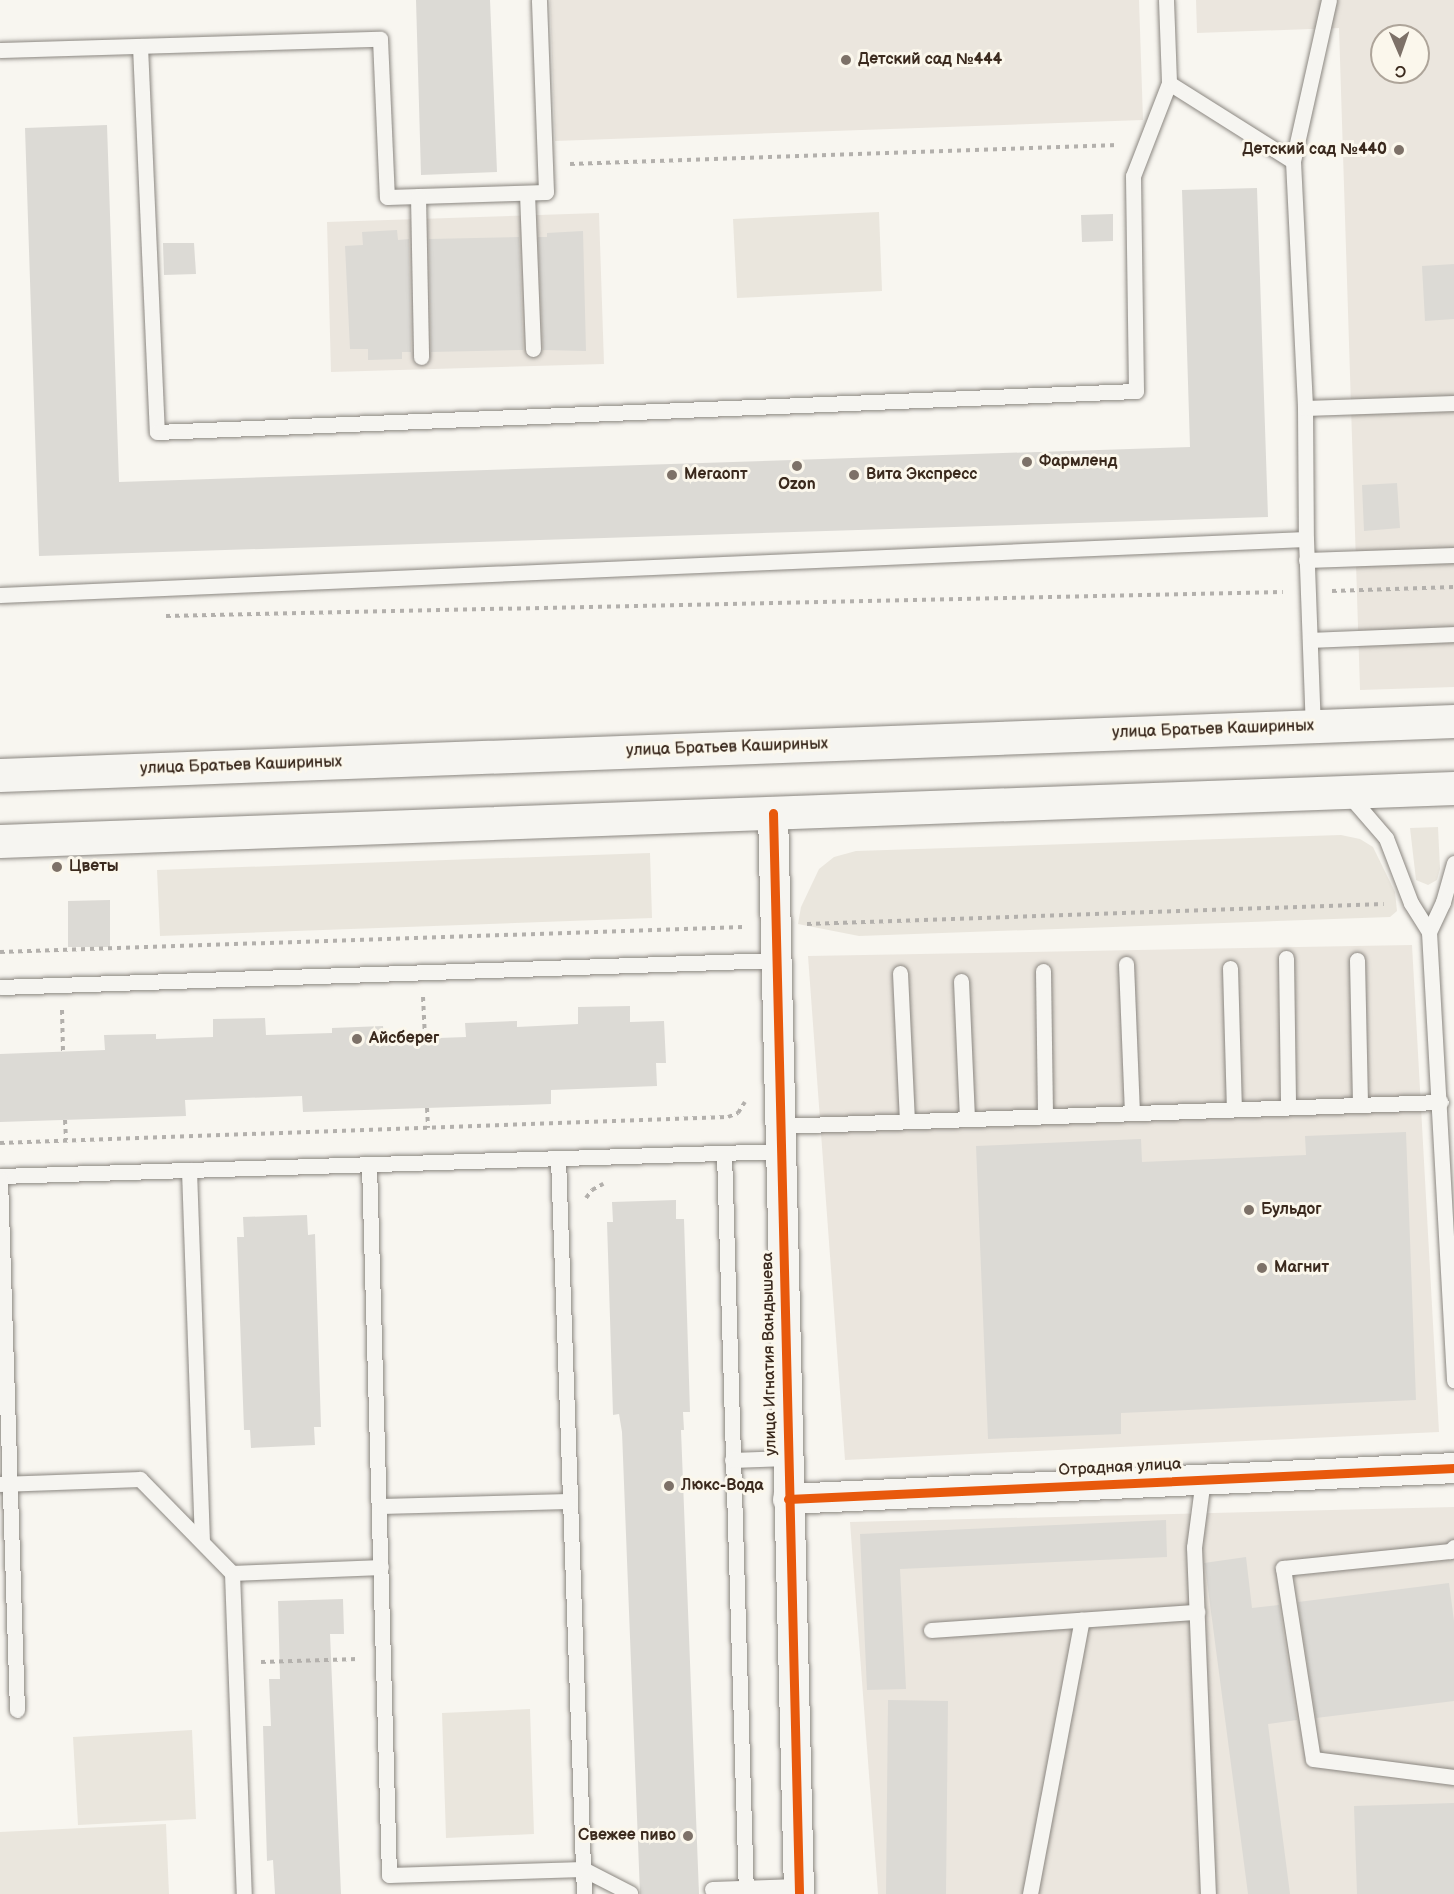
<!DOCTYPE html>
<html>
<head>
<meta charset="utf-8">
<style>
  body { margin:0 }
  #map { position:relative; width:1454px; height:1894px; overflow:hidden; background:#f8f6f0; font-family:"Balsamiq Sans",sans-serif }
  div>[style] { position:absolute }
  .built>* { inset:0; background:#ebe6de }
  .green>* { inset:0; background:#eae6dd }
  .building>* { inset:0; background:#dcdad5 }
  .path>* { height:4px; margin-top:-2px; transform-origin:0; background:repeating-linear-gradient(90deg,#b3b0ac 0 4.5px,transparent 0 9px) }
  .roads { filter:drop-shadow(0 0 2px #8b8781) drop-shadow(0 0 2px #8b8781) }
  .lane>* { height:15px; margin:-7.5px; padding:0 7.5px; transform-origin:7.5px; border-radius:7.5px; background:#f6f5f1 }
  .street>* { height:30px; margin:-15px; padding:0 15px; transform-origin:15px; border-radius:15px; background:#f6f5f1 }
  .primary>* { height:33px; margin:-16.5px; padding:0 16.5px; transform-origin:16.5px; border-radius:16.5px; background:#f6f5f1 }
  .cycleway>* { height:9px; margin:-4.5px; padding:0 4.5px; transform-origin:4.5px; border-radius:4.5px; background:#e8590c }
  .dots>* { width:16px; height:16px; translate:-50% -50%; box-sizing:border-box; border:3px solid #fbf7ec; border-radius:50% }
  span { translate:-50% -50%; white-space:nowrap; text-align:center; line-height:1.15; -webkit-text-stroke:6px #fbf7ec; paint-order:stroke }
  .poi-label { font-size:16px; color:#3b2a1e; font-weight:700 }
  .left { translate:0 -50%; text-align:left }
  .right { translate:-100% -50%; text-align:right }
  .street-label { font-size:16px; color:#3b2a1e }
  .north { position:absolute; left:1370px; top:24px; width:60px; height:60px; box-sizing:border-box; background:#fbf7ec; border:2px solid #aea59a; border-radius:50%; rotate:178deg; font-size:16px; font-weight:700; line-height:24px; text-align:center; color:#3b2a1e }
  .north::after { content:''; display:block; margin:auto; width:21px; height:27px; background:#7d7168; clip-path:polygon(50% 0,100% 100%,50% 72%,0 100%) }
</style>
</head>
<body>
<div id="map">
  <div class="built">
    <div style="clip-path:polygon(550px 0,1139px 0,1143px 120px,555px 141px)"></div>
    <div style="clip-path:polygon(evenodd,1196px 0,1454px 0,1454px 687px,1360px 690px,1339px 28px,1197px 33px,1196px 0,1382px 36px,1418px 36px,1418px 72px,1382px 72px,1382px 36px)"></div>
    <div style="clip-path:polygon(599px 213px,604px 364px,331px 372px,327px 222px)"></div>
    <div style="clip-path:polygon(1412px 945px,1439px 1432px,845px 1460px,808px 956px)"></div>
    <div style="clip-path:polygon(1454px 1507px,1454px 1894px,878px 1894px,850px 1522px)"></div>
  </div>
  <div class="green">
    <div style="clip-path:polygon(879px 212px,882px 291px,737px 298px,733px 219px)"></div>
    <div style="clip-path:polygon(1438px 827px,1440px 869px,1437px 880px,1428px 885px,1416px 880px,1410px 828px)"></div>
    <div style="clip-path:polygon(1341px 835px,1360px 839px,1373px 847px,1395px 892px,1397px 911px,1390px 917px,859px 936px,798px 924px,801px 907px,819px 869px,834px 857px,856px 851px)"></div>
    <div style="clip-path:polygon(650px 853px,652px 918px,160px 936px,157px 870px)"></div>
    <div style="clip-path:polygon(530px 1709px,534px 1834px,446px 1838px,442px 1713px)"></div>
    <div style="clip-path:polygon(192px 1730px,196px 1819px,78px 1825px,73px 1737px)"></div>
    <div style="clip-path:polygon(166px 1824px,169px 1894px,0 1894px,0 1832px)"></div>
  </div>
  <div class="building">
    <div style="clip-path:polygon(416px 0,490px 0,497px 172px,421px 175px)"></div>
    <div style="clip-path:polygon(107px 125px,119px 482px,1190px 447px,1182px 190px,1257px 188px,1268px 517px,39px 556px,25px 128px)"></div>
    <div style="clip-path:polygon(1113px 214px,1113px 241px,1082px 242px,1081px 215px)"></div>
    <div style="clip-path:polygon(397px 230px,398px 240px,409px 239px,411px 352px,402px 352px,402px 359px,368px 360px,368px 349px,350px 349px,345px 246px,363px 245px,362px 232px)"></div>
    <div style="clip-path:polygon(583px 231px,586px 351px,543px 350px,538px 237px,547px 237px,547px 233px)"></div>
    <div style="clip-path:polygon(519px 237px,523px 350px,431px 352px,429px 239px)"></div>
    <div style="clip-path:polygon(163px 243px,194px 243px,196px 274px,164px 275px)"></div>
    <div style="clip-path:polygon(1454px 264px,1454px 319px,1425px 321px,1422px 266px)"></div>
    <div style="clip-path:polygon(1397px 483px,1400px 528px,1364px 531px,1362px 485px)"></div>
    <div style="clip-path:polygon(110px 900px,110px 947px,68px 947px,68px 901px)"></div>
    <div style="clip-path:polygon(630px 1006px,630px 1022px,664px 1021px,666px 1063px,656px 1063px,657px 1086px,551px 1090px,551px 1104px,303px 1112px,302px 1096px,185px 1100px,186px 1116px,0 1122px,0 1054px,105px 1050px,104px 1035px,156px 1034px,156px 1039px,213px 1037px,213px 1019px,265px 1018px,266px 1035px,332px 1033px,332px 1028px,383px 1026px,384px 1040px,466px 1037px,465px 1023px,517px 1021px,517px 1027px,578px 1024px,578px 1007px)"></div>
    <div style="clip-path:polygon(1406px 1132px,1416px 1400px,1121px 1413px,1121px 1434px,988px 1439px,976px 1146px,1141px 1139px,1142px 1162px,1306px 1155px,1305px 1136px)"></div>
    <div style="clip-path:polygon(676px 1200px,676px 1219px,684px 1219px,690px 1412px,683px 1412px,684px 1430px,681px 1430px,699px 1894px,640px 1894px,622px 1432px,619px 1414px,613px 1415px,607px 1222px,613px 1222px,612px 1202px)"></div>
    <div style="clip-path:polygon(307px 1215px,308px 1235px,315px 1234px,321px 1427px,314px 1427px,315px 1445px,251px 1448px,250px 1430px,244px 1430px,237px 1237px,244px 1237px,243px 1217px)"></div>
    <div style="clip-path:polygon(1166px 1520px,1167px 1557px,900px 1569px,906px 1689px,867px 1690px,860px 1534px)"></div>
    <div style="clip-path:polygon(1246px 1557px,1252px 1608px,1279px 1605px,1297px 1720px,1268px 1724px,1290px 1894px,1248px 1894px,1205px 1566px,1204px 1563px)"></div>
    <div style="clip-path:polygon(1449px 1583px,1454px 1621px,1454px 1701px,1316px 1718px,1298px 1602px)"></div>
    <div style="clip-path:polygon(343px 1599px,344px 1634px,330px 1634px,341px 1894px,275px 1894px,273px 1860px,267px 1861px,263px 1726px,271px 1726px,269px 1679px,280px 1679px,278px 1601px)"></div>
    <div style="clip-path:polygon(888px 1700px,948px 1701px,946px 1894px,886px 1894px)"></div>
    <div style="clip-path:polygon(1454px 1803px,1454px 1894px,1357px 1894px,1354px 1806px)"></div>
  </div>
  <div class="path">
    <div style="left:570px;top:164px;width:548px;rotate:-1.99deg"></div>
    <div style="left:1332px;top:591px;width:122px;rotate:-1.9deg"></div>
    <div style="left:166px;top:616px;width:1117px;rotate:-1.23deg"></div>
    <div style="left:807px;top:924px;width:577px;rotate:-1.99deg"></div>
    <div style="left:0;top:952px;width:743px;rotate:-1.93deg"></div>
    <div style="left:423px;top:997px;width:41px;rotate:87.2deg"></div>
    <div style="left:62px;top:1010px;width:41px;rotate:88.6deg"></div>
    <div style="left:427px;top:1108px;width:20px;rotate:87deg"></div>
    <div style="left:65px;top:1120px;width:20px;rotate:87deg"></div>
    <div style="left:0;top:1143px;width:728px;rotate:-2.05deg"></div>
    <div style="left:728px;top:1117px;width:11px;rotate:-22deg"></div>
    <div style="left:738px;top:1113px;width:13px;rotate:-58deg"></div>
    <div style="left:586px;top:1198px;width:10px;rotate:-53deg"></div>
    <div style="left:592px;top:1190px;width:13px;rotate:-29deg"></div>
    <div style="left:261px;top:1662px;width:97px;rotate:-1.8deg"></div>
  </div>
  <div class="roads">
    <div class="lane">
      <div style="left:1166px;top:0;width:83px;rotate:87.9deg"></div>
      <div style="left:1169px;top:83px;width:146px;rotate:32.2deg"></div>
      <div style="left:1293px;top:161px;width:247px;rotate:87.2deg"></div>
      <div style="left:1305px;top:408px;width:131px;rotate:89.6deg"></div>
      <div style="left:1306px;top:539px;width:188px;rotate:87.9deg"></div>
      <div style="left:140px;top:46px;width:386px;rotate:87.5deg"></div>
      <div style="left:157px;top:432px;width:980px;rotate:-2.4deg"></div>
      <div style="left:1136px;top:391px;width:215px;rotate:-90.8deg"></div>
      <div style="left:1133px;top:176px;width:100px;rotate:-68.8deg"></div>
      <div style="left:0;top:50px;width:380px;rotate:-1.7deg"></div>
      <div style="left:380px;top:39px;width:158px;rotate:87.5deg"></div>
      <div style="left:387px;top:197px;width:159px;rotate:-1.8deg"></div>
      <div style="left:546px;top:192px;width:192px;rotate:-92.1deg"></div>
      <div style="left:1293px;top:161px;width:165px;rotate:-77.4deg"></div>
      <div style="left:527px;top:193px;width:156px;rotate:87.8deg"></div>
      <div style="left:418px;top:196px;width:161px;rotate:88.9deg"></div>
      <div style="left:1305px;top:408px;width:149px;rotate:-1.9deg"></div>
      <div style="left:1306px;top:560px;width:148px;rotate:-1.9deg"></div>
      <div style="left:0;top:595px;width:1307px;rotate:-2.46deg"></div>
      <div style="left:1310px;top:640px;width:144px;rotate:-2.4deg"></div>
      <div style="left:1348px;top:794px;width:58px;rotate:49.2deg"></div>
      <div style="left:1386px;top:838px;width:70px;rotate:69deg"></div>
      <div style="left:1411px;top:903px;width:34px;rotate:58deg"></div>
      <div style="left:1454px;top:863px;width:41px;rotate:105.8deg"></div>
      <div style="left:1443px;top:902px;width:33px;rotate:115deg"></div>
      <div style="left:1429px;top:932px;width:449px;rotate:86.8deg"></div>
      <div style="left:1286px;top:958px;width:149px;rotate:89.2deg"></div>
      <div style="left:1357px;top:960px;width:144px;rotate:88.8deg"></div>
      <div style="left:1126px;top:964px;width:149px;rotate:87.7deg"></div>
      <div style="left:1230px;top:968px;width:141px;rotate:88.4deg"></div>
      <div style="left:1043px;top:971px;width:145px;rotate:89.2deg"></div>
      <div style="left:900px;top:973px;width:148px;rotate:87.3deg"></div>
      <div style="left:961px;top:981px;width:138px;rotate:87.5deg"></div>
      <div style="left:0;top:987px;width:777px;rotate:-1.99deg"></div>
      <div style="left:779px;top:1126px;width:662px;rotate:-2.08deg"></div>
      <div style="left:724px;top:1153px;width:741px;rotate:88.3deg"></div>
      <div style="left:558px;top:1158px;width:736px;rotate:87.98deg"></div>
      <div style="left:369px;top:1164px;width:711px;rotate:88.39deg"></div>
      <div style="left:389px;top:1875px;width:194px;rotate:-1.8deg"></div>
      <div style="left:583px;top:1869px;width:53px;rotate:27.1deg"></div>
      <div style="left:189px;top:1170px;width:372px;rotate:88deg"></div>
      <div style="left:0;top:1176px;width:781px;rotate:-1.83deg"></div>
      <div style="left:0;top:1179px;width:531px;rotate:88.17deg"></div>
      <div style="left:732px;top:1460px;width:55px;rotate:-2.1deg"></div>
      <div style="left:1203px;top:1479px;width:69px;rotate:97.5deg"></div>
      <div style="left:1194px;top:1547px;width:347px;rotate:87.7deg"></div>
      <div style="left:0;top:1484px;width:140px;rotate:-2deg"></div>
      <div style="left:140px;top:1479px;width:132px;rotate:45.6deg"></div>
      <div style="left:232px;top:1573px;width:149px;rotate:-2.3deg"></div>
      <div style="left:379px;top:1506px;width:191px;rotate:-1.5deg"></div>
      <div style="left:1454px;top:1547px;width:6px;rotate:135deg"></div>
      <div style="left:1450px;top:1551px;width:168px;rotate:174.2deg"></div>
      <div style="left:1283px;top:1568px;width:193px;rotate:81.1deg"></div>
      <div style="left:1313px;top:1759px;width:142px;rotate:7.3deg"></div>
      <div style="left:232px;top:1573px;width:321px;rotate:87.9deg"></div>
      <div style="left:931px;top:1630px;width:267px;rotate:-3.9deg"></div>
      <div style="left:712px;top:1889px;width:86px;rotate:-2deg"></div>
      <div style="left:1030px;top:1894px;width:279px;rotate:-79.3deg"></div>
    </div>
    <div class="street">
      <div style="left:773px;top:813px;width:1081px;rotate:88.62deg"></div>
      <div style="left:788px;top:1499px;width:667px;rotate:-2.66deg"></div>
    </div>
    <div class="primary">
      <div style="left:0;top:775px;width:1455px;rotate:-2.13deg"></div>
      <div style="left:0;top:841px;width:1455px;rotate:-2.09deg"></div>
    </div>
  </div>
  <div class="cycleway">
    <div style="left:773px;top:813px;width:1081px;rotate:88.62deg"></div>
    <div style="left:788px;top:1499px;width:667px;rotate:-2.66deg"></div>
  </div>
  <div class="dots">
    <div style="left:846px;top:60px;background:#7d7168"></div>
    <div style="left:1399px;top:150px;background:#7d7168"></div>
    <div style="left:1027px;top:462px;background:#7d7168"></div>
    <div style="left:797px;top:466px;background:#7d7168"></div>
    <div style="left:672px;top:475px;background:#7d7168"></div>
    <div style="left:854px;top:475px;background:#7d7168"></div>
    <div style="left:57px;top:867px;background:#7d7168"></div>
    <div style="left:357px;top:1039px;background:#7d7168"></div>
    <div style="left:1249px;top:1210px;background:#7d7168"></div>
    <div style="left:1262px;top:1268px;background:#7d7168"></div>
    <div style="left:669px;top:1486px;background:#7d7168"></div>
    <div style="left:688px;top:1836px;background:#7d7168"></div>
  </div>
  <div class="poi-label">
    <span class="left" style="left:858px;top:60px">Детский сад №444</span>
    <span class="right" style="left:1387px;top:150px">Детский сад №440</span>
    <span class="left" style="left:1039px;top:462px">Фармленд</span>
    <span class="left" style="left:684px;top:475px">Мегаопт</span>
    <span class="left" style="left:866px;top:475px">Вита Экспресс</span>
    <span style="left:797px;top:485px">Ozon</span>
    <span class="left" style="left:69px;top:867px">Цветы</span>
    <span class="left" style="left:369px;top:1039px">Айсберег</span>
    <span class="left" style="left:1261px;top:1210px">Бульдог</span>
    <span class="left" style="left:1274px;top:1268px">Магнит</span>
    <span class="left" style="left:681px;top:1486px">Люкс-Вода</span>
    <span class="right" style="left:676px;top:1836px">Свежее пиво</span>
  </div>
  <div class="street-label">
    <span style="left:1213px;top:730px;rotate:-2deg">улица Братьев Кашириных</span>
    <span style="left:727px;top:748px;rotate:-2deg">улица Братьев Кашириных</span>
    <span style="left:241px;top:766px;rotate:-2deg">улица Братьев Кашириных</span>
    <span style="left:770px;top:1354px;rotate:-91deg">улица Игнатия Вандышева</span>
    <span style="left:1120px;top:1468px;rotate:-3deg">Отрадная улица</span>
  </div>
  <div class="north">С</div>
</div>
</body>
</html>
